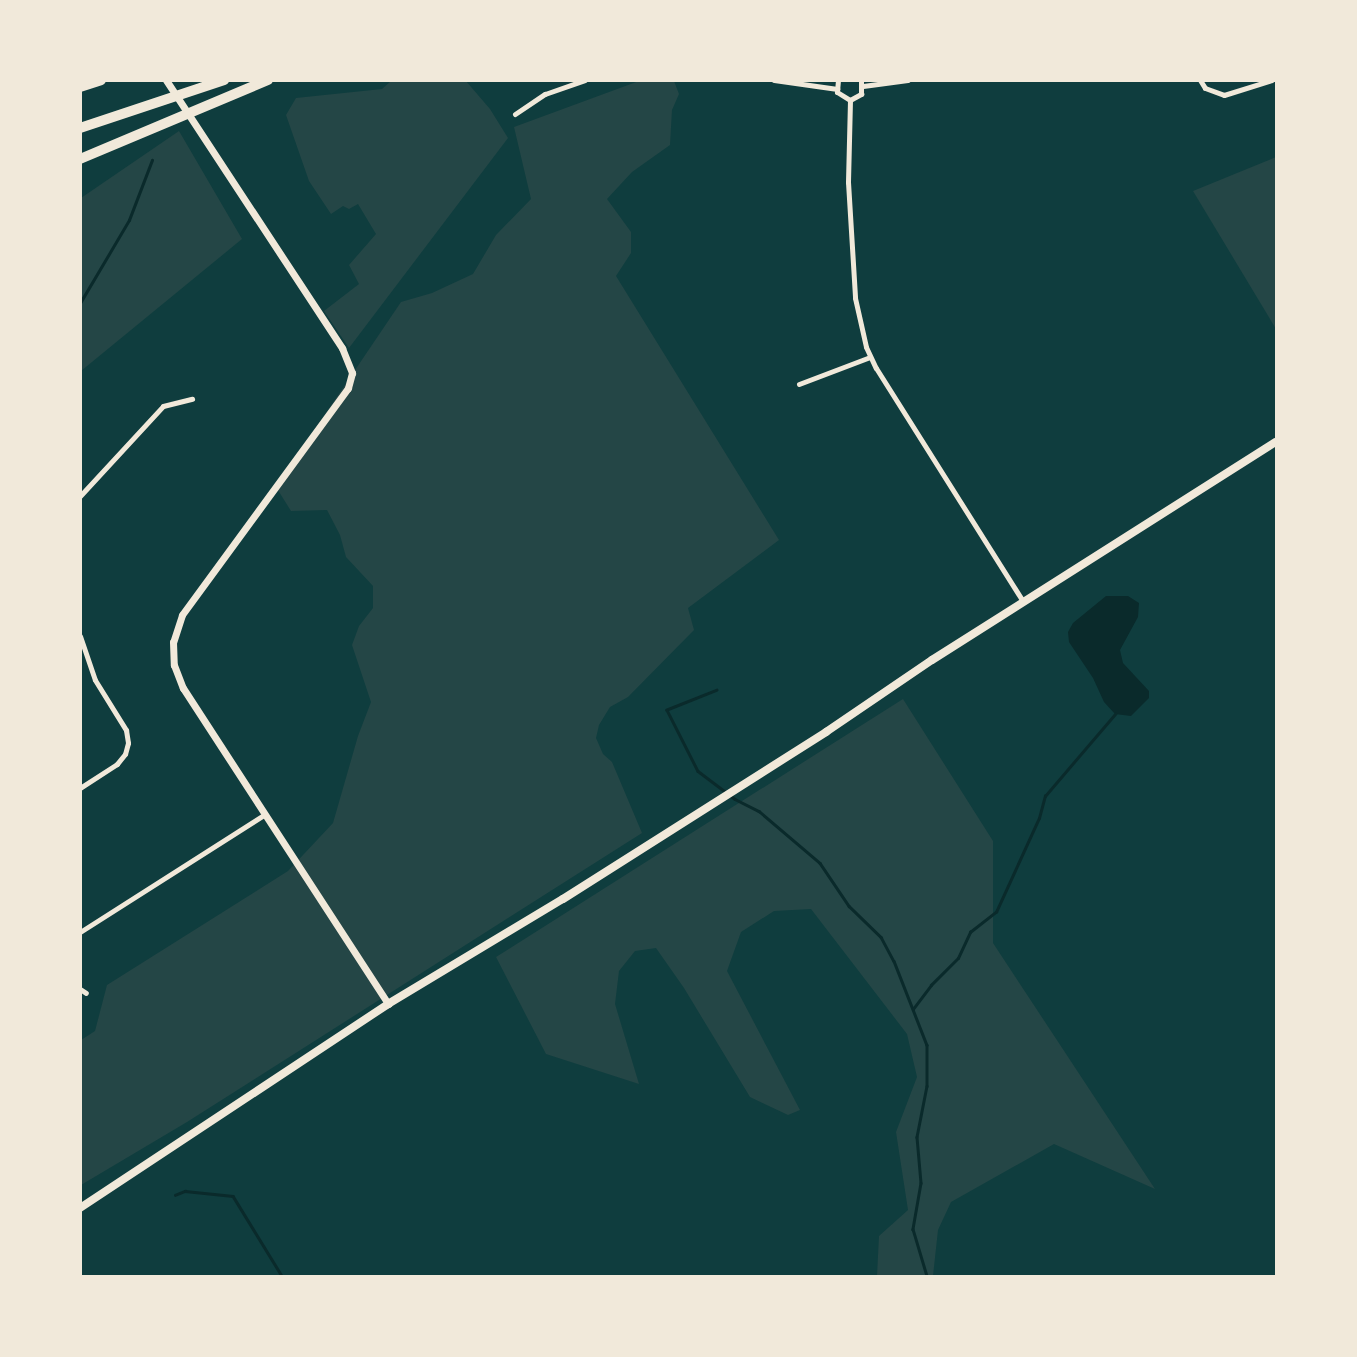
<!DOCTYPE html>
<html>
<head>
<meta charset="utf-8">
<style>
  body { margin:0 }
  #map { position:relative; width:1357px; height:1357px; overflow:hidden; background:#0f3d3e; font-family:"Asap Condensed",sans-serif }
  div>[style] { position:absolute }
  .green>* { inset:0; background:#244646 }
  .water>* { inset:0; background:#0a2a2b }
  .stream>* { height:2.5px; margin:-1.25px; padding:0 1.25px; transform-origin:1.25px; border-radius:1.25px; background:#0a2a2b }
  .minor>* { height:5px; margin:-2.5px; padding:0 2.5px; transform-origin:2.5px; border-radius:2.5px; background:#f1e9da }
  .tertiary>* { height:7px; margin:-3.5px; padding:0 3.5px; transform-origin:3.5px; border-radius:3.5px; background:#f1e9da }
  .secondary>* { height:8px; margin:-4px; padding:0 4px; transform-origin:4px; border-radius:4px; background:#f1e9da }
  .motorway>* { height:10px; margin:-5px; padding:0 5px; transform-origin:5px; border-radius:5px; background:#f1e9da }
  span { translate:-50% -50%; white-space:nowrap; text-align:center; line-height:1.15; -webkit-text-stroke:5px #f1e9da; paint-order:stroke }
  .frame { position:absolute; inset:0; border:82px solid #f1e9da; pointer-events:none }
</style>
</head>
<body>
<div id="map">
  <div class="green">
    <div style="clip-path:polygon(391px 81px,466px 81px,490px 109px,508px 138px,349px 348px,324px 311px,359px 284px,349px 265px,376px 234px,358px 204px,349px 209px,343px 206px,331px 214px,309px 181px,286px 115px,296px 98px,382px 89px)"></div>
    <div style="clip-path:polygon(639px 81px,674px 81px,679px 94px,672px 110px,670px 145px,632px 172px,607px 199px,631px 232px,631px 253px,616px 276px,779px 540px,688px 608px,694px 630px,628px 697px,610px 707px,599px 725px,596px 738px,603px 754px,612px 762px,642px 833px,187px 1122px,81px 1185px,81px 1040px,95px 1031px,107px 985px,288px 871px,333px 823px,358px 736px,371px 702px,352px 645px,359px 626px,373px 608px,373px 586px,346px 557px,340px 535px,327px 510px,291px 511px,276px 487px,401px 302px,432px 293px,473px 274px,496px 235px,531px 199px,514px 127px)"></div>
    <div style="clip-path:polygon(179px 131px,242px 239px,81px 371px,81px 198px)"></div>
    <div style="clip-path:polygon(1276px 157px,1276px 329px,1193px 191px)"></div>
    <div style="clip-path:polygon(903px 699px,993px 841px,993px 943px,1155px 1189px,1054px 1144px,951px 1202px,938px 1230px,933px 1276px,877px 1276px,879px 1236px,908px 1210px,896px 1132px,917px 1077px,907px 1034px,811px 909px,774px 911px,741px 932px,727px 971px,800px 1110px,788px 1115px,750px 1097px,684px 988px,656px 948px,635px 951px,619px 971px,615px 1004px,639px 1084px,546px 1054px,496px 957px)"></div>
  </div>
  <div class="water">
    <div style="clip-path:polygon(1106px 596px,1128px 596px,1139px 603px,1138px 617px,1120px 650px,1123px 663px,1149px 691px,1149px 698px,1131px 716px,1115px 714px,1104px 702px,1093px 678px,1069px 642px,1068px 632px,1073px 623px)"></div>
  </div>
  <div class="stream">
    <div style="left:80px;top:303px;width:96px;rotate:-59.4deg"></div>
    <div style="left:129px;top:220px;width:64px;rotate:-69deg"></div>
    <div style="left:717px;top:690px;width:54px;rotate:158.2deg"></div>
    <div style="left:667px;top:710px;width:68px;rotate:63.1deg"></div>
    <div style="left:698px;top:771px;width:46px;rotate:37.1deg"></div>
    <div style="left:735px;top:799px;width:27px;rotate:27deg"></div>
    <div style="left:759px;top:811px;width:80px;rotate:40.4deg"></div>
    <div style="left:820px;top:863px;width:52px;rotate:56deg"></div>
    <div style="left:849px;top:906px;width:45px;rotate:44.1deg"></div>
    <div style="left:881px;top:937px;width:27px;rotate:62deg"></div>
    <div style="left:894px;top:961px;width:90px;rotate:68.6deg"></div>
    <div style="left:927px;top:1045px;width:41px;rotate:90deg"></div>
    <div style="left:927px;top:1086px;width:52px;rotate:101.1deg"></div>
    <div style="left:917px;top:1137px;width:46px;rotate:85deg"></div>
    <div style="left:921px;top:1183px;width:47px;rotate:99.9deg"></div>
    <div style="left:913px;top:1229px;width:49px;rotate:73.4deg"></div>
    <div style="left:913px;top:1009px;width:30px;rotate:-53deg"></div>
    <div style="left:931px;top:985px;width:38px;rotate:-45deg"></div>
    <div style="left:958px;top:958px;width:29px;rotate:-65deg"></div>
    <div style="left:970px;top:932px;width:33px;rotate:-38deg"></div>
    <div style="left:996px;top:912px;width:103px;rotate:-65.4deg"></div>
    <div style="left:1039px;top:818px;width:23px;rotate:-75deg"></div>
    <div style="left:1045px;top:796px;width:108px;rotate:-49.5deg"></div>
    <div style="left:175px;top:1195px;width:11px;rotate:-22deg"></div>
    <div style="left:185px;top:1191px;width:48px;rotate:5.9deg"></div>
    <div style="left:233px;top:1196px;width:94px;rotate:58.5deg"></div>
  </div>
  <div class="minor">
    <div style="left:774px;top:80px;width:64px;rotate:8.1deg"></div>
    <div style="left:838px;top:80px;width:12px;rotate:95deg"></div>
    <div style="left:837px;top:92px;width:15px;rotate:32deg"></div>
    <div style="left:850px;top:100px;width:13px;rotate:-29deg"></div>
    <div style="left:861px;top:94px;width:14px;rotate:-90deg"></div>
    <div style="left:1200px;top:80px;width:9px;rotate:58deg"></div>
    <div style="left:1205px;top:88px;width:20px;rotate:20deg"></div>
    <div style="left:1224px;top:95px;width:50px;rotate:-17.4deg"></div>
    <div style="left:863px;top:86px;width:45px;rotate:-7.6deg"></div>
    <div style="left:850px;top:100px;width:82px;rotate:91.4deg"></div>
    <div style="left:848px;top:182px;width:116px;rotate:86.5deg"></div>
    <div style="left:855px;top:298px;width:50px;rotate:77.3deg"></div>
    <div style="left:866px;top:347px;width:23px;rotate:65deg"></div>
    <div style="left:876px;top:368px;width:275px;rotate:57.8deg"></div>
    <div style="left:515px;top:114px;width:36px;rotate:-34deg"></div>
    <div style="left:545px;top:94px;width:42px;rotate:-19.3deg"></div>
    <div style="left:799px;top:384px;width:76px;rotate:-20.8deg"></div>
    <div style="left:80px;top:496px;width:122px;rotate:-47.3deg"></div>
    <div style="left:163px;top:406px;width:30px;rotate:-14deg"></div>
    <div style="left:80px;top:636px;width:46px;rotate:71.2deg"></div>
    <div style="left:95px;top:680px;width:59px;rotate:58.2deg"></div>
    <div style="left:126px;top:730px;width:13px;rotate:81deg"></div>
    <div style="left:128px;top:743px;width:11px;rotate:105deg"></div>
    <div style="left:125px;top:754px;width:13px;rotate:129deg"></div>
    <div style="left:117px;top:764px;width:44px;rotate:147deg"></div>
    <div style="left:80px;top:932px;width:219px;rotate:-32.5deg"></div>
    <div style="left:80px;top:989px;width:7px;rotate:34deg"></div>
  </div>
  <div class="tertiary">
    <div style="left:166px;top:80px;width:321px;rotate:56.7deg"></div>
    <div style="left:342px;top:348px;width:27px;rotate:68deg"></div>
    <div style="left:352px;top:373px;width:16px;rotate:105deg"></div>
    <div style="left:348px;top:388px;width:281px;rotate:126.2deg"></div>
    <div style="left:182px;top:615px;width:28px;rotate:108deg"></div>
    <div style="left:173px;top:642px;width:23px;rotate:88deg"></div>
    <div style="left:174px;top:665px;width:25px;rotate:69deg"></div>
    <div style="left:183px;top:688px;width:377px;rotate:57deg"></div>
  </div>
  <div class="secondary">
    <div style="left:80px;top:1208px;width:369px;rotate:-33.5deg"></div>
    <div style="left:388px;top:1004px;width:204px;rotate:-31deg"></div>
    <div style="left:563px;top:899px;width:312px;rotate:-32.4deg"></div>
    <div style="left:826px;top:732px;width:128px;rotate:-34.2deg"></div>
    <div style="left:932px;top:660px;width:407px;rotate:-32.4deg"></div>
  </div>
  <div class="motorway">
    <div style="left:80px;top:87px;width:22px;rotate:-18deg"></div>
    <div style="left:80px;top:128px;width:152px;rotate:-18.4deg"></div>
    <div style="left:80px;top:159px;width:204px;rotate:-22.8deg"></div>
  </div>
  <div class="frame"></div>
</div>
</body>
</html>
